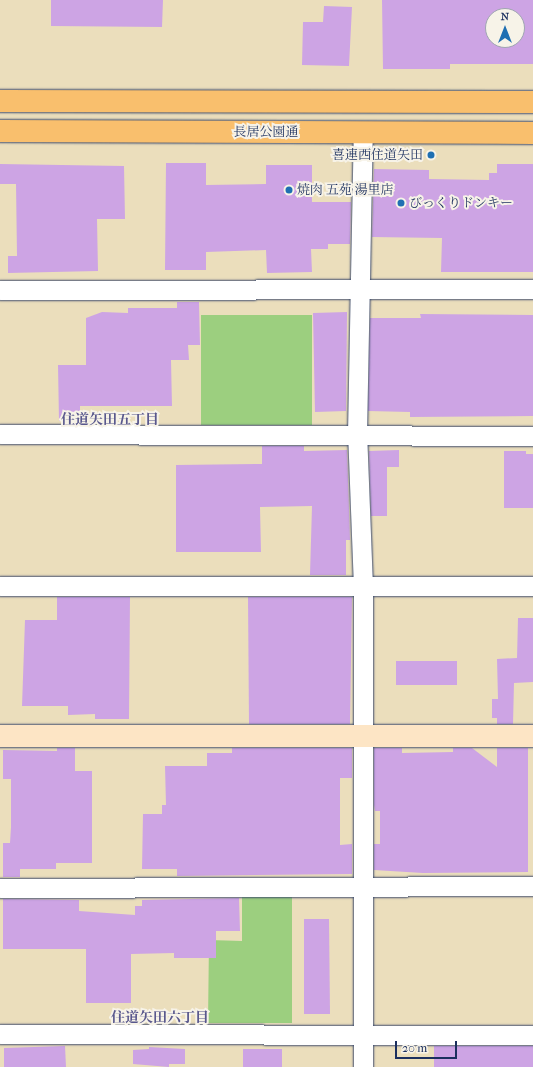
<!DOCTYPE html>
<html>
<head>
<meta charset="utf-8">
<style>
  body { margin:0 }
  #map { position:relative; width:533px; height:1067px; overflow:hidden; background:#ebdebc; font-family:"IM FELL French Canon","Noto Serif JP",serif }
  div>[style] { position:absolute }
  .green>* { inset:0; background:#9ccf7f }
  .building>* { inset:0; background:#cda4e4 }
  .roads { filter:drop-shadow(0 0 1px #3a496c) drop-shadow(0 0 1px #3a496c) }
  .street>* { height:19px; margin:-9.5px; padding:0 9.5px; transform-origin:9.5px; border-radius:9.5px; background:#fff }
  .secondary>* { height:22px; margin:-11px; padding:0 11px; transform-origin:11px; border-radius:11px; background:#fde5c5 }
  .highway>* { height:22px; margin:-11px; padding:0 11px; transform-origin:11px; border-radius:11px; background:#f9bf6d }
  .dots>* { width:11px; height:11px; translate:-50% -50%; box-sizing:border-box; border:2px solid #f7f3e8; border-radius:50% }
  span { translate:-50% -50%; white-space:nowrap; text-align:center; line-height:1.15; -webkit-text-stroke:4px #f7f3e8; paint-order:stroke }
  .street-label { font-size:13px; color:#1b2f5e }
  .poi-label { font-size:13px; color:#1b2f5e }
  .right { translate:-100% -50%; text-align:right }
  .left { translate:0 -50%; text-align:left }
  .neighbourhood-label { font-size:14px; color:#59588d; font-weight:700 }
  .north { position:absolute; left:485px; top:8px; width:40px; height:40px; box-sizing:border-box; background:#f7f3e8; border:1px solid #9fa5b1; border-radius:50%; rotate:0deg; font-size:11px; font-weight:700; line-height:16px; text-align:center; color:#1b2f5e }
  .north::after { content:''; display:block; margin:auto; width:14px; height:18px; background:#1f6fb2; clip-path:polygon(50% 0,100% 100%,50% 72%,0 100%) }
  .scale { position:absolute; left:395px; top:1041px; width:62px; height:18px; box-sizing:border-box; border:2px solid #1b2f5e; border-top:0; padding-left:5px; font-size:12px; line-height:14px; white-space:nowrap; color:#1b2f5e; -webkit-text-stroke:3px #f7f3e8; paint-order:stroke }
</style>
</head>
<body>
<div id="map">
  <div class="green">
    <div style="clip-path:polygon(201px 315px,312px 315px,312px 425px,201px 425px)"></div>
    <div style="clip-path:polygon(242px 894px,292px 894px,292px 1023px,208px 1023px,209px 940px,242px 941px)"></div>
  </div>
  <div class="building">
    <div style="clip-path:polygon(51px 0,163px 0,162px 27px,51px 26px)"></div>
    <div style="clip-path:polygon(evenodd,382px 0,533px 0,533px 64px,450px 64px,450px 69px,383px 69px,382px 0,493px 16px,517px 16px,517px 40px,493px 40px,493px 16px)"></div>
    <div style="clip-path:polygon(324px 6px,352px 7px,349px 66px,302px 65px,303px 22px,323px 22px)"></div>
    <div style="clip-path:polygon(166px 163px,206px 163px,206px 185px,266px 184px,266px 165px,312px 165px,312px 202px,351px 202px,350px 244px,328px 244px,328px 249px,311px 249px,312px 272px,267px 273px,266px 250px,206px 252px,206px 270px,165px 270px)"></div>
    <div style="clip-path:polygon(0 164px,124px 166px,125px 219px,97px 219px,98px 271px,8px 273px,8px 256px,17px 256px,16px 184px,0 184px)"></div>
    <div style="clip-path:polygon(497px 164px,533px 164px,533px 272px,441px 272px,442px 238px,372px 237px,374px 169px,429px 170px,429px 179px,489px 180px,489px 173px,497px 173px)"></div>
    <div style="clip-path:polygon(177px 302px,199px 302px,200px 345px,188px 345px,189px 360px,171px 360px,172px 406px,80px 406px,80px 420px,59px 421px,58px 365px,86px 365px,86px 318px,102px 312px,128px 313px,128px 308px,177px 308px)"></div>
    <div style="clip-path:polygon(347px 312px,346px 411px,315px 412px,313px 313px)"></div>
    <div style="clip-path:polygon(420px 314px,533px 315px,533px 416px,410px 417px,410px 412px,368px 411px,370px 318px,421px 318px)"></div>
    <div style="clip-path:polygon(262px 446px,304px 446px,304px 451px,347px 450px,350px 540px,346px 540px,346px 575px,310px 575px,312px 506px,260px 507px,261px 552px,176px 552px,176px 465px,262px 464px)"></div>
    <div style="clip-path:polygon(399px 450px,399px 467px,387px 467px,387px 516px,371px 516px,369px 451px)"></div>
    <div style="clip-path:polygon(504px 451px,526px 451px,526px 454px,533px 454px,533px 508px,504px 508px)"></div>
    <div style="clip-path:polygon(57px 597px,130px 597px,129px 719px,95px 719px,95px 714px,68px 715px,68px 706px,22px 706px,25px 620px,57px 620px)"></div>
    <div style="clip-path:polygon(248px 597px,352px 597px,350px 724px,249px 724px)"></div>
    <div style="clip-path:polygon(518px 618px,533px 618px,533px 682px,514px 683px,513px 724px,497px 724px,497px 718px,492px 718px,492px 699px,498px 699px,497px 659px,517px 658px)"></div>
    <div style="clip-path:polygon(396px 661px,457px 661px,457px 685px,396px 685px)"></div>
    <div style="clip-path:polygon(57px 748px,75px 748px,75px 771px,92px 771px,92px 863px,56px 863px,56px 869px,20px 869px,20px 877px,3px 877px,3px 843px,10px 843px,11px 827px,11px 779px,3px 779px,3px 750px,57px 751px)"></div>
    <div style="clip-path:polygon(232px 748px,352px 748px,352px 778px,340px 778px,340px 845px,352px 844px,352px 874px,177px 876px,177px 869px,142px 869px,143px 814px,162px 814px,162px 805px,166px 805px,165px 766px,207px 766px,207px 753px,232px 753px)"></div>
    <div style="clip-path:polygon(374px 748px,402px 748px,402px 753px,453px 752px,453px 748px,472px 748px,497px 767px,497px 748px,528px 748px,528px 872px,423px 873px,374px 870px,374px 844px,380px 844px,380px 811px,375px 811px,374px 805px)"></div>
    <div style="clip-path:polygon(239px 898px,240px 931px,216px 931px,216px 958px,174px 958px,174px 953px,131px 954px,131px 1003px,86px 1003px,86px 949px,3px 949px,3px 899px,79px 900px,79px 911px,135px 915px,135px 906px,142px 906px,142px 900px)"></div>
    <div style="clip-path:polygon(304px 919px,329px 919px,330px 1014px,304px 1014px)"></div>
    <div style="clip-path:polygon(65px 1046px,66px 1067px,4px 1067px,4px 1048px)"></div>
    <div style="clip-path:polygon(434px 1046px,533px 1046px,533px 1067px,434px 1067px)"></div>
    <div style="clip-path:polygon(149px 1047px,185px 1049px,185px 1064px,169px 1064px,169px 1067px,133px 1064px,133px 1050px,149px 1049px)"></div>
    <div style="clip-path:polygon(243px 1049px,282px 1049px,282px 1067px,243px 1067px)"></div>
  </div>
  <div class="roads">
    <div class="street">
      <div style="left:0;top:290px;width:533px;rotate:-0.11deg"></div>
      <div style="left:0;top:434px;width:533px;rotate:0.21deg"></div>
      <div style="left:0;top:586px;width:533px"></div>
      <div style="left:0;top:888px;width:533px;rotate:-0.21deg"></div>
      <div style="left:0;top:1034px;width:533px;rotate:0.11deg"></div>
      <div style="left:363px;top:1067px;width:480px;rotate:-90deg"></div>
      <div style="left:363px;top:587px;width:153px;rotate:-92.2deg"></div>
      <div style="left:357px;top:434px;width:301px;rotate:-88.9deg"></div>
    </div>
    <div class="secondary">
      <div style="left:0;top:736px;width:533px"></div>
    </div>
    <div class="highway">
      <div style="left:0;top:101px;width:533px;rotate:0.11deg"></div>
      <div style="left:0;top:131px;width:533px;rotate:0.21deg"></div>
    </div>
  </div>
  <div class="dots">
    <div style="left:431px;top:155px;background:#1f6fb2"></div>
    <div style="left:289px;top:190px;background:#1f6fb2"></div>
    <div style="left:401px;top:203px;background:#1f6fb2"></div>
  </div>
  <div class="street-label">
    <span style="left:266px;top:132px">長居公園通</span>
  </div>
  <div class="poi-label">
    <span class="right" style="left:423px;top:155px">喜連西住道矢田</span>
    <span class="left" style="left:297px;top:190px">焼肉 五苑 湯里店</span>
    <span class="left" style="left:409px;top:203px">びっくりドンキー</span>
  </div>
  <div class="neighbourhood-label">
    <span style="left:110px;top:420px">住道矢田五丁目</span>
    <span style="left:160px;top:1018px">住道矢田六丁目</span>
  </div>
  <div class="north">N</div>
  <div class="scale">20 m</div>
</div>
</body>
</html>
